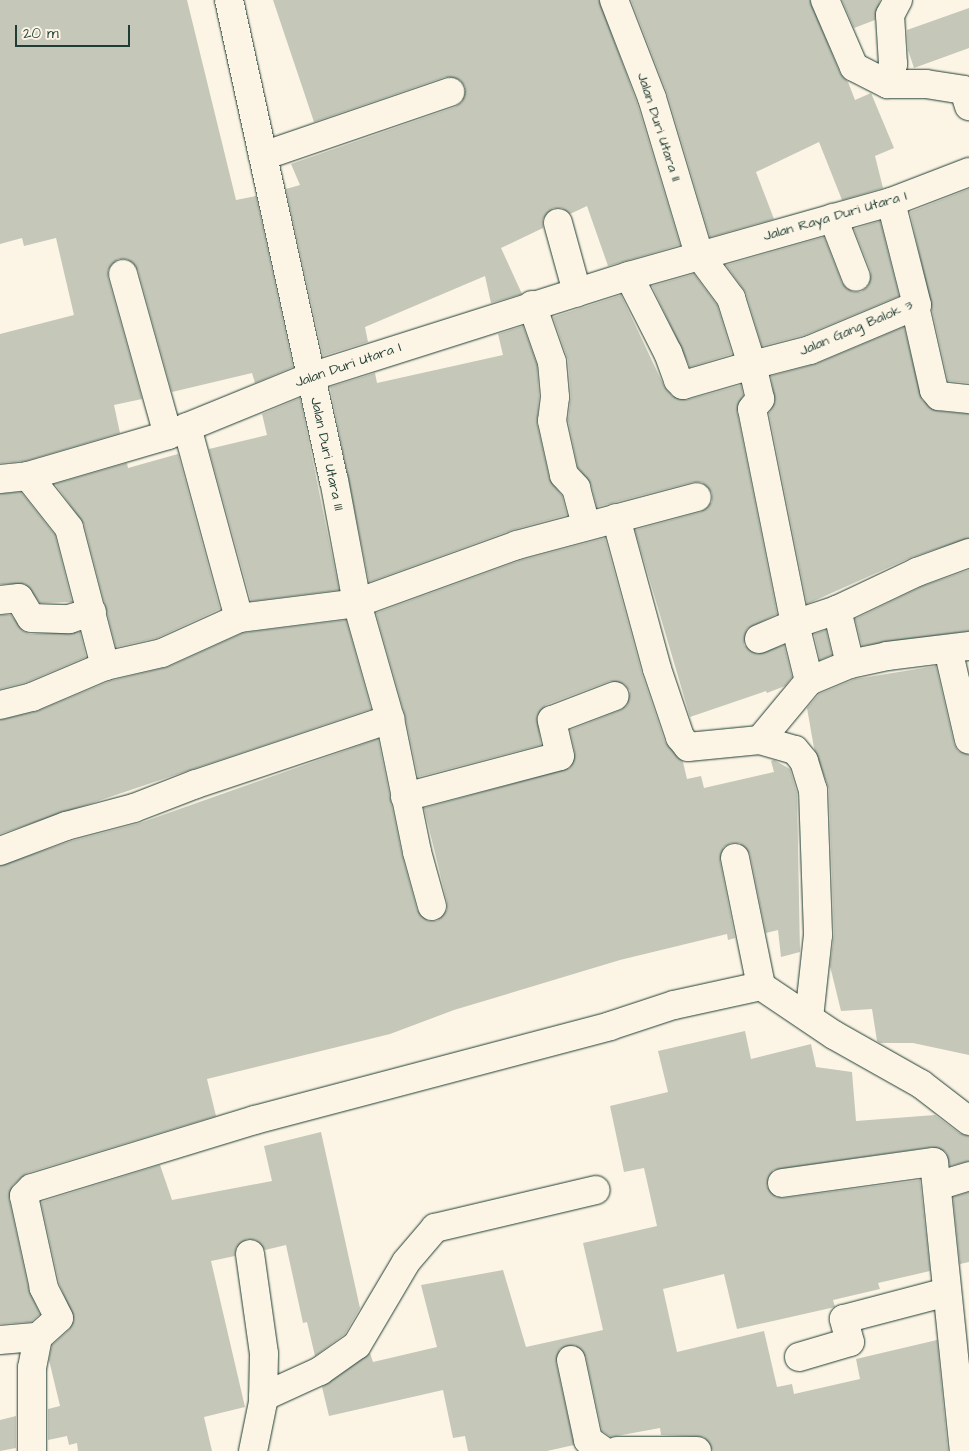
<!DOCTYPE html>
<html>
<head>
<meta charset="utf-8">
<style>
  body { margin:0 }
  #map { position:relative; width:969px; height:1451px; overflow:hidden; background:#fcf5e5; font-family:"Architects Daughter",sans-serif }
  div>[style] { position:absolute }
  .building>* { inset:0; background:#c5c7b9 }
  .roads { filter:drop-shadow(0 0 1px #1f3d34) drop-shadow(0 0 1px #1f3d34) }
  .street>* { height:28px; margin:-14px; padding:0 14px; transform-origin:14px; border-radius:14px; background:#fcf5e5 }
  span { translate:-50% -50%; white-space:nowrap; text-align:center; line-height:1.15; -webkit-text-stroke:4.5px #fcf5e5; paint-order:stroke }
  .street-label { font-size:14px; color:#1f3d34 }
  .scale { position:absolute; left:15px; top:25px; width:115px; height:22px; box-sizing:border-box; border:2px solid #1f3d34; border-top:0; padding-left:6px; font-size:15px; line-height:18px; white-space:nowrap; color:#1f3d34; -webkit-text-stroke:4px #fcf5e5; paint-order:stroke }
</style>
</head>
<body>
<div id="map">
  <div class="building">
    <div style="clip-path:polygon(0 0,187px 0,236px 200px,256px 196px,293px 367px,255px 383px,252px 373px,172px 392px,138px 270px,127px 259px,118px 259px,108px 270px,108px 278px,142px 399px,114px 405px,120px 433px,25px 461px,0 463px,0 334px,74px 315px,56px 238px,24px 246px,22px 238px,0 244px)"></div>
    <div style="clip-path:polygon(273px 0,599px 0,637px 103px,680px 245px,608px 266px,587px 206px,570px 214px,562px 208px,553px 208px,543px 219px,543px 228px,501px 248px,522px 294px,491px 303px,485px 276px,365px 327px,368px 342px,323px 356px,286px 189px,300px 185px,291px 164px,455px 107px,462px 102px,465px 87px,460px 80px,445px 77px,314px 122px)"></div>
    <div style="clip-path:polygon(631px 0,810px 0,840px 73px,848px 82px,855px 100px,871px 93px,894px 148px,875px 156px,883px 188px,842px 200px,819px 142px,756px 172px,774px 219px,710px 237px,667px 93px)"></div>
    <div style="clip-path:polygon(842px 0,880px 0,875px 20px,854px 28px)"></div>
    <div style="clip-path:polygon(969px 8px,969px 48px,914px 68px,908px 50px,907px 30px)"></div>
    <div style="clip-path:polygon(969px 189px,969px 383px,948px 381px,910px 212px)"></div>
    <div style="clip-path:polygon(880px 221px,899px 296px,805px 335px,762px 346px,746px 293px,726px 265px,824px 237px,842px 283px,853px 292px,861px 292px,868px 286px,871px 272px,854px 229px)"></div>
    <div style="clip-path:polygon(694px 274px,717px 305px,732px 354px,690px 367px,652px 286px)"></div>
    <div style="clip-path:polygon(621px 295px,664px 386px,672px 396px,687px 400px,741px 385px,743px 395px,737px 412px,777px 614px,747px 629px,744px 645px,757px 654px,784px 645px,792px 677px,785px 686px,767px 693px,766px 691px,690px 717px,635px 530px,701px 512px,712px 502px,712px 493px,702px 482px,693px 482px,597px 507px,591px 484px,578px 468px,568px 420px,571px 396px,568px 360px,553px 317px)"></div>
    <div style="clip-path:polygon(523px 326px,537px 365px,539px 397px,537px 424px,549px 478px,562px 496px,567px 515px,512px 530px,369px 582px,330px 387px,375px 373px,377px 383px,503px 355px,498px 334px)"></div>
    <div style="clip-path:polygon(904px 327px,922px 400px,937px 411px,969px 414px,969px 538px,912px 557px,807px 604px,769px 413px,775px 402px,771px 376px,816px 364px)"></div>
    <div style="clip-path:polygon(300px 398px,339px 590px,251px 601px,209px 449px,267px 435px,262px 414px)"></div>
    <div style="clip-path:polygon(178px 454px,220px 609px,157px 638px,116px 647px,84px 524px,55px 484px,127px 463px,128px 468px)"></div>
    <div style="clip-path:polygon(21px 492px,55px 535px,72px 602px,40px 603px,25px 584px,0 584px,0 494px)"></div>
    <div style="clip-path:polygon(605px 538px,642px 674px,665px 742px,683px 762px,687px 779px,701px 776px,704px 788px,774px 772px,771px 761px,774px 760px,790px 769px,797px 793px,800px 952px,781px 957px,778px 930px,766px 933px,750px 854px,740px 843px,731px 843px,724px 847px,720px 861px,735px 938px,728px 940px,727px 934px,620px 960px,454px 1010px,390px 1034px,207px 1079px,216px 1116px,27px 1173px,13px 1185px,9px 1199px,29px 1291px,40px 1314px,31px 1322px,0 1324px,0 866px,71px 841px,140px 823px,378px 739px,402px 855px,417px 910px,428px 921px,437px 921px,447px 910px,447px 902px,424px 808px,570px 768px,575px 753px,570px 730px,621px 710px,627px 705px,630px 691px,624px 684px,610px 681px,546px 705px,537px 716px,541px 745px,418px 777px,405px 715px,376px 613px,522px 560px)"></div>
    <div style="clip-path:polygon(969px 570px,969px 631px,862px 646px,855px 619px,923px 586px)"></div>
    <div style="clip-path:polygon(0 615px,11px 615px,23px 631px,30px 634px,80px 632px,86px 657px,27px 682px,0 689px)"></div>
    <div style="clip-path:polygon(346px 620px,371px 709px,0 834px,0 720px,38px 711px,110px 681px,168px 667px,243px 633px)"></div>
    <div style="clip-path:polygon(826px 630px,832px 655px,820px 660px,814px 634px)"></div>
    <div style="clip-path:polygon(936px 666px,954px 744px,958px 751px,969px 755px,969px 1055px,913px 1043px,880px 1043px,877px 1041px,872px 1009px,841px 1011px,830px 966px,834px 934px,829px 789px,814px 748px,807px 708px,819px 694px,855px 679px)"></div>
    <div style="clip-path:polygon(745px 1031px,751px 1059px,811px 1044px,816px 1067px,852px 1072px,856px 1121px,935px 1115px,959px 1133px,969px 1136px,969px 1161px,950px 1166px,946px 1152px,932px 1147px,773px 1170px,767px 1186px,776px 1197px,784px 1198px,920px 1180px,930px 1271px,878px 1283px,880px 1289px,833px 1300px,835px 1307px,737px 1329px,724px 1274px,663px 1289px,677px 1352px,764px 1331px,777px 1387px,792px 1384px,794px 1394px,860px 1379px,856px 1359px,937px 1340px,948px 1451px,713px 1451px,704px 1437px,661px 1435px,660px 1428px,611px 1437px,602px 1431px,586px 1357px,575px 1345px,560px 1349px,556px 1363px,574px 1445px,547px 1451px,468px 1451px,465px 1436px,453px 1438px,443px 1390px,329px 1416px,322px 1387px,370px 1353px,373px 1362px,437px 1347px,421px 1285px,503px 1270px,526px 1347px,603px 1330px,583px 1243px,657px 1226px,644px 1168px,624px 1172px,610px 1106px,668px 1092px,658px 1051px)"></div>
    <div style="clip-path:polygon(321px 1132px,360px 1308px,345px 1334px,315px 1356px,307px 1322px,303px 1323px,286px 1245px,265px 1250px,256px 1240px,247px 1239px,236px 1248px,235px 1256px,211px 1261px,245px 1407px,204px 1417px,212px 1451px,78px 1451px,77px 1443px,69px 1445px,67px 1436px,48px 1440px,48px 1409px,60px 1406px,49px 1360px,52px 1345px,69px 1330px,74px 1320px,59px 1283px,41px 1202px,160px 1165px,172px 1200px,272px 1181px,264px 1146px)"></div>
    <div style="clip-path:polygon(969px 1192px,969px 1262px,960px 1264px,953px 1197px)"></div>
    <div style="clip-path:polygon(16px 1416px,16px 1448px,0 1451px,0 1420px)"></div>
  </div>
  <div class="roads">
    <div class="street">
      <div style="left:229px;top:0;width:491px;rotate:77.7deg"></div>
      <div style="left:334px;top:480px;width:125px;rotate:79.4deg"></div>
      <div style="left:357px;top:603px;width:121px;rotate:74.1deg"></div>
      <div style="left:390px;top:719px;width:136px;rotate:78.5deg"></div>
      <div style="left:417px;top:852px;width:56px;rotate:74.5deg"></div>
      <div style="left:614px;top:0;width:105px;rotate:68.8deg"></div>
      <div style="left:652px;top:98px;width:164px;rotate:73.3deg"></div>
      <div style="left:699px;top:255px;width:54px;rotate:53.3deg"></div>
      <div style="left:731px;top:298px;width:70px;rotate:72.6deg"></div>
      <div style="left:752px;top:365px;width:72px;rotate:163.8deg"></div>
      <div style="left:683px;top:385px;width:7px;rotate:-135deg"></div>
      <div style="left:678px;top:380px;width:29px;rotate:-110deg"></div>
      <div style="left:668px;top:353px;width:86px;rotate:-116.9deg"></div>
      <div style="left:825px;top:0;width:73px;rotate:66.6deg"></div>
      <div style="left:854px;top:67px;width:38px;rotate:27deg"></div>
      <div style="left:888px;top:84px;width:38px"></div>
      <div style="left:926px;top:84px;width:38px;rotate:9deg"></div>
      <div style="left:964px;top:90px;width:17px;rotate:73deg"></div>
      <div style="left:888px;top:84px;width:21px;rotate:-76deg"></div>
      <div style="left:893px;top:64px;width:49px;rotate:-93.5deg"></div>
      <div style="left:890px;top:15px;width:17px;rotate:-62deg"></div>
      <div style="left:263px;top:156px;width:198px;rotate:-18.9deg"></div>
      <div style="left:833px;top:218px;width:63px;rotate:68.7deg"></div>
      <div style="left:558px;top:223px;width:72px;rotate:74.6deg"></div>
      <div style="left:123px;top:274px;width:167px;rotate:74.4deg"></div>
      <div style="left:532px;top:305px;width:60px;rotate:70.7deg"></div>
      <div style="left:552px;top:362px;width:35px;rotate:85deg"></div>
      <div style="left:555px;top:397px;width:24px;rotate:97deg"></div>
      <div style="left:552px;top:421px;width:55px;rotate:77.5deg"></div>
      <div style="left:564px;top:475px;width:18px;rotate:47deg"></div>
      <div style="left:576px;top:488px;width:39px;rotate:75deg"></div>
      <div style="left:915px;top:306px;width:86px;rotate:77.3deg"></div>
      <div style="left:934px;top:390px;width:8px;rotate:50deg"></div>
      <div style="left:939px;top:396px;width:30px;rotate:6deg"></div>
      <div style="left:187px;top:427px;width:198px;rotate:74.8deg"></div>
      <div style="left:28px;top:476px;width:66px;rotate:51.7deg"></div>
      <div style="left:69px;top:528px;width:143px;rotate:75.4deg"></div>
      <div style="left:0;top:479px;width:28px;rotate:-6deg"></div>
      <div style="left:28px;top:476px;width:146px;rotate:-16.3deg"></div>
      <div style="left:168px;top:435px;width:153px;rotate:-22.2deg"></div>
      <div style="left:310px;top:377px;width:335px;rotate:-17.6deg"></div>
      <div style="left:629px;top:276px;width:272px;rotate:-15.8deg"></div>
      <div style="left:891px;top:202px;width:84px;rotate:-21deg"></div>
      <div style="left:616px;top:518px;width:156px;rotate:74.8deg"></div>
      <div style="left:657px;top:669px;width:72px;rotate:71.3deg"></div>
      <div style="left:680px;top:737px;width:13px;rotate:51deg"></div>
      <div style="left:688px;top:747px;width:72px;rotate:-5.6deg"></div>
      <div style="left:760px;top:740px;width:77px;rotate:-50.3deg"></div>
      <div style="left:809px;top:681px;width:44px;rotate:-22.5deg"></div>
      <div style="left:850px;top:664px;width:38px;rotate:-12deg"></div>
      <div style="left:887px;top:656px;width:83px;rotate:-7deg"></div>
      <div style="left:0;top:600px;width:19px;rotate:-6deg"></div>
      <div style="left:19px;top:598px;width:23px;rotate:59deg"></div>
      <div style="left:31px;top:618px;width:38px;rotate:2deg"></div>
      <div style="left:69px;top:619px;width:24px;rotate:-17deg"></div>
      <div style="left:837px;top:610px;width:89px;rotate:-25.4deg"></div>
      <div style="left:917px;top:572px;width:55px;rotate:-20.1deg"></div>
      <div style="left:759px;top:639px;width:39px;rotate:-23deg"></div>
      <div style="left:795px;top:624px;width:59px;rotate:76.2deg"></div>
      <div style="left:948px;top:649px;width:93px;rotate:77deg"></div>
      <div style="left:850px;top:664px;width:56px;rotate:-103.5deg"></div>
      <div style="left:837px;top:610px;width:44px;rotate:161.6deg"></div>
      <div style="left:795px;top:624px;width:219px;rotate:-101.3deg"></div>
      <div style="left:752px;top:409px;width:13px;rotate:-51deg"></div>
      <div style="left:760px;top:399px;width:35px;rotate:-103deg"></div>
      <div style="left:752px;top:365px;width:60px;rotate:-14.5deg"></div>
      <div style="left:810px;top:350px;width:116px;rotate:-22.8deg"></div>
      <div style="left:917px;top:305px;width:106px;rotate:-104.2deg"></div>
      <div style="left:0;top:705px;width:33px;rotate:-14deg"></div>
      <div style="left:32px;top:697px;width:79px;rotate:-23deg"></div>
      <div style="left:105px;top:666px;width:58px;rotate:-12.8deg"></div>
      <div style="left:162px;top:653px;width:85px;rotate:-24.4deg"></div>
      <div style="left:239px;top:618px;width:119px;rotate:-7.2deg"></div>
      <div style="left:357px;top:603px;width:170px;rotate:-19.9deg"></div>
      <div style="left:517px;top:545px;width:186px;rotate:-14.9deg"></div>
      <div style="left:760px;top:740px;width:36px;rotate:16deg"></div>
      <div style="left:795px;top:750px;width:14px;rotate:51deg"></div>
      <div style="left:804px;top:761px;width:30px;rotate:73deg"></div>
      <div style="left:813px;top:790px;width:145px;rotate:88deg"></div>
      <div style="left:818px;top:935px;width:83px;rotate:96.2deg"></div>
      <div style="left:405px;top:797px;width:160px;rotate:-14.8deg"></div>
      <div style="left:560px;top:756px;width:37px;rotate:-103deg"></div>
      <div style="left:552px;top:720px;width:67px;rotate:-20.9deg"></div>
      <div style="left:0;top:851px;width:71px;rotate:-20.7deg"></div>
      <div style="left:66px;top:826px;width:70px;rotate:-14.8deg"></div>
      <div style="left:134px;top:808px;width:66px;rotate:-21.2deg"></div>
      <div style="left:196px;top:784px;width:205px;rotate:-18.5deg"></div>
      <div style="left:735px;top:858px;width:131px;rotate:78.5deg"></div>
      <div style="left:761px;top:986px;width:88px;rotate:33.9deg"></div>
      <div style="left:834px;top:1035px;width:100px;rotate:29.4deg"></div>
      <div style="left:921px;top:1084px;width:61px;rotate:37.6deg"></div>
      <div style="left:782px;top:1183px;width:153px;rotate:-7.9deg"></div>
      <div style="left:934px;top:1162px;width:291px;rotate:84.1deg"></div>
      <div style="left:937px;top:1186px;width:34px;rotate:-17deg"></div>
      <div style="left:250px;top:1254px;width:101px;rotate:82deg"></div>
      <div style="left:264px;top:1354px;width:48px;rotate:91.2deg"></div>
      <div style="left:263px;top:1402px;width:50px;rotate:101.5deg"></div>
      <div style="left:0;top:1340px;width:38px;rotate:-5deg"></div>
      <div style="left:799px;top:1357px;width:53px;rotate:-16.4deg"></div>
      <div style="left:850px;top:1342px;width:24px;rotate:-105deg"></div>
      <div style="left:844px;top:1319px;width:106px;rotate:-14.7deg"></div>
      <div style="left:571px;top:1360px;width:82px;rotate:78deg"></div>
      <div style="left:588px;top:1440px;width:19px;rotate:35deg"></div>
      <div style="left:263px;top:1397px;width:63px;rotate:-24.5deg"></div>
      <div style="left:320px;top:1371px;width:45px;rotate:-35.1deg"></div>
      <div style="left:357px;top:1345px;width:96px;rotate:-59.4deg"></div>
      <div style="left:406px;top:1262px;width:45px;rotate:-49.5deg"></div>
      <div style="left:435px;top:1228px;width:165px;rotate:-13.3deg"></div>
      <div style="left:32px;top:1451px;width:83px;rotate:-90deg"></div>
      <div style="left:32px;top:1368px;width:32px;rotate:-79deg"></div>
      <div style="left:38px;top:1337px;width:28px;rotate:-42deg"></div>
      <div style="left:59px;top:1318px;width:34px;rotate:-117deg"></div>
      <div style="left:44px;top:1288px;width:94px;rotate:-102.3deg"></div>
      <div style="left:24px;top:1196px;width:11px;rotate:-45deg"></div>
      <div style="left:32px;top:1188px;width:233px;rotate:-17deg"></div>
      <div style="left:255px;top:1120px;width:367px;rotate:-14.8deg"></div>
      <div style="left:610px;top:1026px;width:67px;rotate:-18.2deg"></div>
      <div style="left:674px;top:1005px;width:89px;rotate:-12.3deg"></div>
      <div style="left:617px;top:1451px;width:80px"></div>
    </div>
  </div>
  <div class="street-label">
    <span style="left:659px;top:127px;rotate:72deg">Jalan Duri Utara II</span>
    <span style="left:835px;top:216px;rotate:-16deg">Jalan Raya Duri Utara I</span>
    <span style="left:856px;top:328px;rotate:-23deg">Jalan Gang Balok 3</span>
    <span style="left:348px;top:365px;rotate:-19deg">Jalan Duri Utara I</span>
    <span style="left:327px;top:454px;rotate:78deg">Jalan Duri Utara III</span>
  </div>
  <div class="scale">20 m</div>
</div>
</body>
</html>
